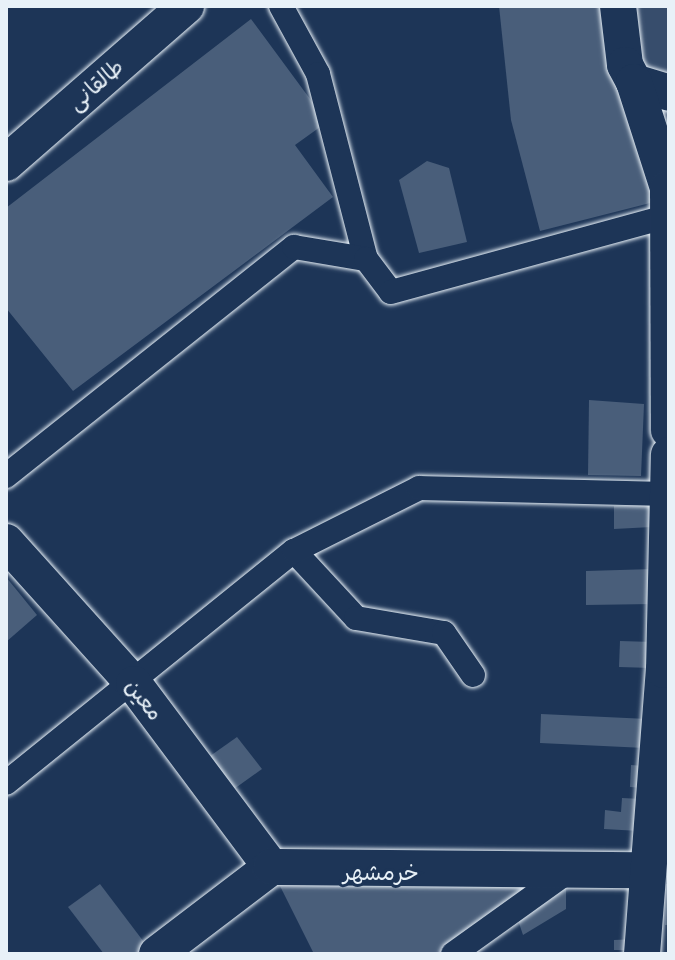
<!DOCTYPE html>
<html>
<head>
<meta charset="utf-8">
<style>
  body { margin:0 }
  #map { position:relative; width:675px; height:960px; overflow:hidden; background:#1d3557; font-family:Mali,"Playpen Sans Arabic",sans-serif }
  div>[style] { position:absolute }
  .green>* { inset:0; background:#374d6c }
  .building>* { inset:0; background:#495e7a }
  .roads { filter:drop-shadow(0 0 2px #e8f1f8) drop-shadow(0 0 2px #e8f1f8) }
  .street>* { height:24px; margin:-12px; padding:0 12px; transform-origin:12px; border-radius:12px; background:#1d3557 }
  .secondary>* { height:36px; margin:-18px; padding:0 18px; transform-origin:18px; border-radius:18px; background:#1d3557 }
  span { translate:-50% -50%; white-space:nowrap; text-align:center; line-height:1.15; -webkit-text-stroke:6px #1d3557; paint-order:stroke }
  .street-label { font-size:22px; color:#e8f1f8 }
  .frame { position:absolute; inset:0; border:8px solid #e8f1f8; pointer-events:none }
</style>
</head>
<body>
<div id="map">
  <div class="green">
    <div style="clip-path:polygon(619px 6px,669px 6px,669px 419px,668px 188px)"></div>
  </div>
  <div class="building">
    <div style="clip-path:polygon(499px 6px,618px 6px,658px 201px,540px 231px,511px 120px)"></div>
    <div style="clip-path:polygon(251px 19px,327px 122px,295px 145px,333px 197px,73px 391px,6px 308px,6px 208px)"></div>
    <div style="clip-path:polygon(427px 161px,449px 168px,467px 242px,419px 253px,399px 180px)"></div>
    <div style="clip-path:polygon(589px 400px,644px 404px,641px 476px,588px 475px)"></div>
    <div style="clip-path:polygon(652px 505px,652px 527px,614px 529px,614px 506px)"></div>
    <div style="clip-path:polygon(653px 569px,653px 604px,586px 605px,586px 571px)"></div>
    <div style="clip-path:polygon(6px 577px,37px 615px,6px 642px)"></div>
    <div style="clip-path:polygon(620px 641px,653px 642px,652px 668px,619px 667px)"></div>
    <div style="clip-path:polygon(541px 714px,648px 719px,645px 748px,540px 743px)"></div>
    <div style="clip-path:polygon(237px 737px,262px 769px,220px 799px,196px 766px)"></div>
    <div style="clip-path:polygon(631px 765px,644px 766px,643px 788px,630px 787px)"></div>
    <div style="clip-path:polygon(622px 798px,642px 799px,639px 831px,604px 829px,605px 810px,621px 812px)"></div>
    <div style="clip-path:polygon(271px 868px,566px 873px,566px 909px,523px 935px,515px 911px,453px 954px,314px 954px)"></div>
    <div style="clip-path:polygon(100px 884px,153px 954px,104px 954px,68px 907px)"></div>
    <div style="clip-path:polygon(669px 884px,669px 925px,665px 925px,666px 884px)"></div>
    <div style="clip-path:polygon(636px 939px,636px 950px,614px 950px,614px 940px)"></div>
  </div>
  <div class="roads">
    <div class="street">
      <div style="left:281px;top:6px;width:77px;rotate:61.4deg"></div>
      <div style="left:318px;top:74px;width:191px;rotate:75.5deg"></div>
      <div style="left:6px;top:476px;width:368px;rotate:-38.5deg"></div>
      <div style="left:294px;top:247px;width:73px;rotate:9.5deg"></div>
      <div style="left:366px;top:259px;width:41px;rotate:52.9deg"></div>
      <div style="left:391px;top:292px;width:287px;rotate:-15.3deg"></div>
      <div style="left:294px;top:551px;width:91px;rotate:47.2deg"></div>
      <div style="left:356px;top:618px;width:89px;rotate:9.7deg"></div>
      <div style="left:444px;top:633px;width:51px;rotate:55.4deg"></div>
      <div style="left:6px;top:783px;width:370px;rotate:-38.9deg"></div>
      <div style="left:294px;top:551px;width:140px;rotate:-26.7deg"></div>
      <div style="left:419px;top:488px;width:247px;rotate:1.4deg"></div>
      <div style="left:453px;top:954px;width:139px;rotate:-35.6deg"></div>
    </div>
    <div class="secondary">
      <div style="left:618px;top:6px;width:59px;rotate:83.2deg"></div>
      <div style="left:625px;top:65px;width:19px;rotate:62deg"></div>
      <div style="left:634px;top:82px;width:37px;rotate:17deg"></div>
      <div style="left:634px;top:82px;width:111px;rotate:72.2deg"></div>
      <div style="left:668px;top:188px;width:242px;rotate:89.8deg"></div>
      <div style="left:6px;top:163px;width:239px;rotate:-41.1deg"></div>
      <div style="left:6px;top:542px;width:191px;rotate:48deg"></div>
      <div style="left:134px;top:684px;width:229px;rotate:53.2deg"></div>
      <div style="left:157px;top:954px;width:143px;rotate:-37.3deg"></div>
      <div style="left:271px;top:867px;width:376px;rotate:0.5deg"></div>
      <div style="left:642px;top:954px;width:285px;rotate:-85.6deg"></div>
      <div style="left:664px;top:670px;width:215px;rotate:-88.7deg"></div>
    </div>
  </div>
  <div class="street-label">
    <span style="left:95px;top:84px;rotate:-41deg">طالقانی</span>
    <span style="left:145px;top:699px;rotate:52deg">معین</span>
    <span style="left:381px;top:872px">خرمشهر</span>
  </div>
  <div class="frame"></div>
</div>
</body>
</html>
